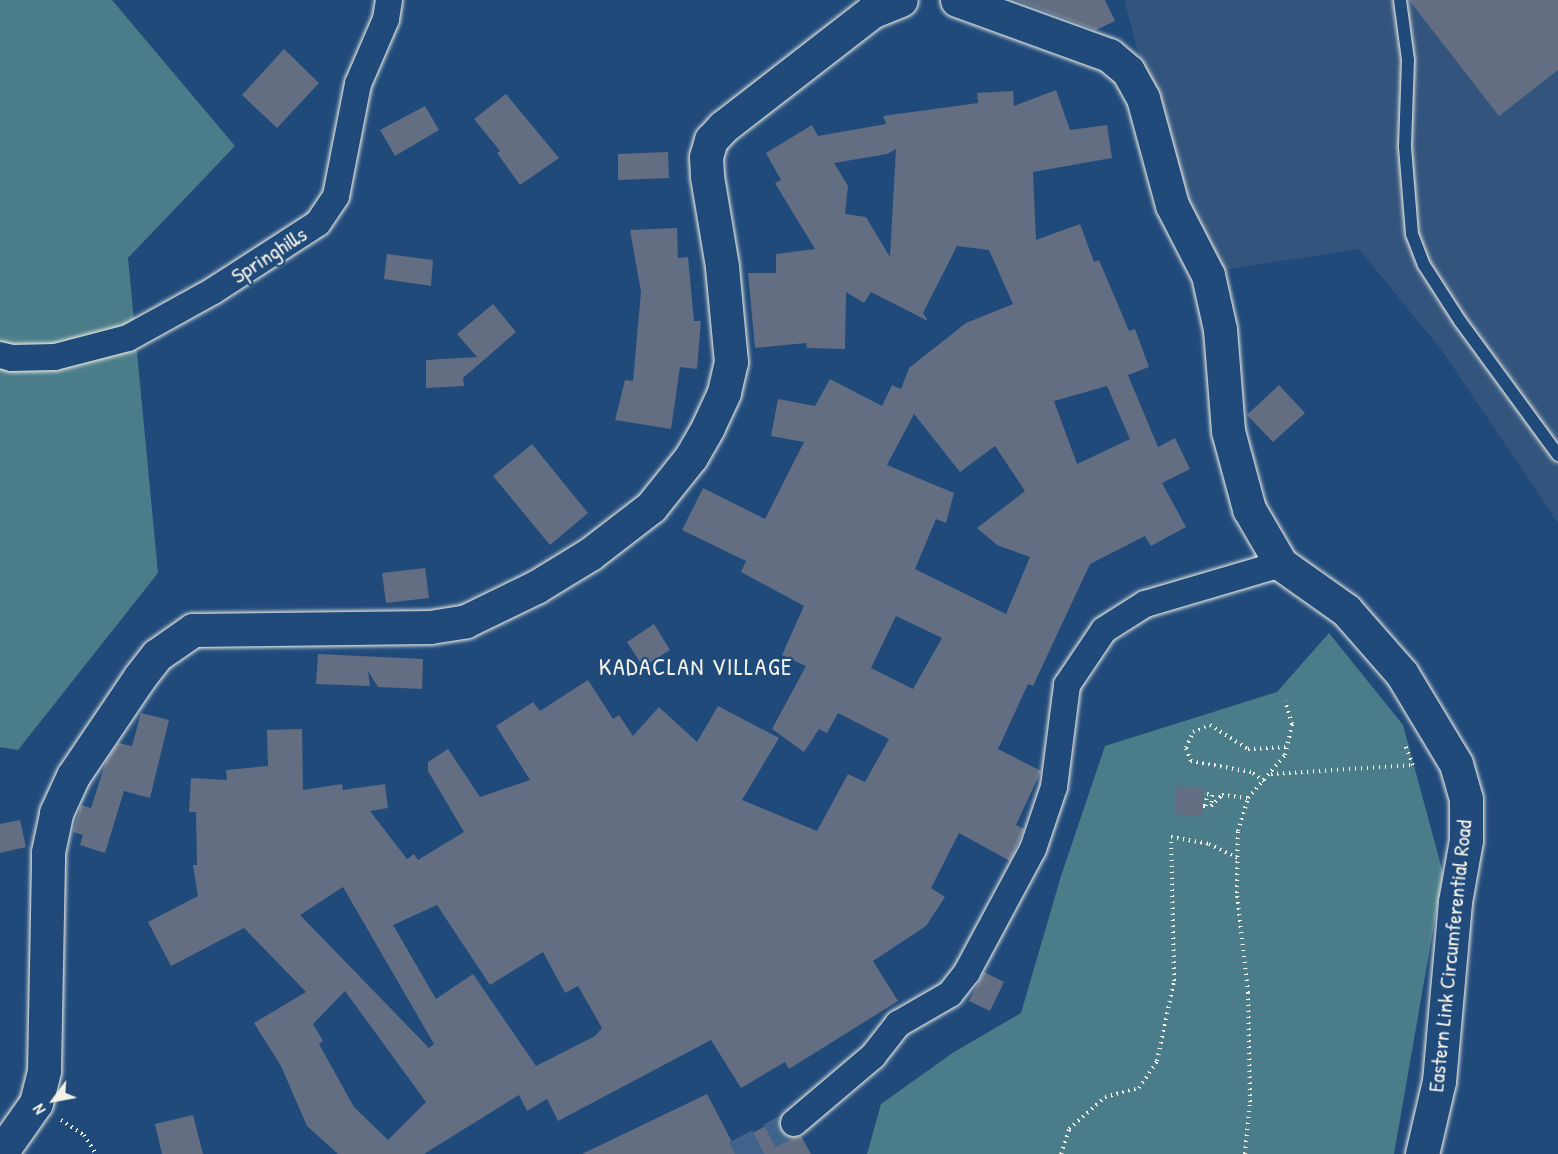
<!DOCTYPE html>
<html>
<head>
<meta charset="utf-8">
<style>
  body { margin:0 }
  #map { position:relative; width:1558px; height:1154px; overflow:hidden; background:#1f4a7a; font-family:"Patrick Hand",sans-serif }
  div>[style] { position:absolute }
  .built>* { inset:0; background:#33557d }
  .green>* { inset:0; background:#4a7d89 }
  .building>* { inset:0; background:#636e83 }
  .street-tunnel>* { height:26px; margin-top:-13px; transform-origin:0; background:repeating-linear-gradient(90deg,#3f638a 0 26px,transparent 0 39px) }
  .path>* { height:4px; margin-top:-2px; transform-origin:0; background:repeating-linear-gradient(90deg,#f4f1e8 0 1.5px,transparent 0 6px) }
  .roads { filter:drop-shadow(0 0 2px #f4f1e8) drop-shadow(0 0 2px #f4f1e8) }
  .lane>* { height:12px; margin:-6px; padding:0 6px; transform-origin:6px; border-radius:6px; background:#1f4a7a }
  .street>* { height:26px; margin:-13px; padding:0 13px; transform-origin:13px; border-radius:13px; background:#1f4a7a }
  .secondary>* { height:33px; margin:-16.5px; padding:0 16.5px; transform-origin:16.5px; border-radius:16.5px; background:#1f4a7a }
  span { translate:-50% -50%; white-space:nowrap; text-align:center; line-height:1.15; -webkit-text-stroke:4.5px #1f4a7a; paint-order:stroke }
  .street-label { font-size:22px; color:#f4f1e8 }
  .neighbourhood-label { font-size:24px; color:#f4f1e8; letter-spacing:1.5px }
  .north { position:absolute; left:24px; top:1070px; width:60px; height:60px; -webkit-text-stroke:4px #1f4a7a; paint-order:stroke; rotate:238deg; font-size:16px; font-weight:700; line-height:24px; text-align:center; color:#f4f1e8 }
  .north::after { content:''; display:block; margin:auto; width:21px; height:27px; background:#f4f1e8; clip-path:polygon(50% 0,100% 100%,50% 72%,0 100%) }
</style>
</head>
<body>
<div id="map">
  <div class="built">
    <div style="clip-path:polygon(1124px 0,1558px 0,1558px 523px,1443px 352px,1359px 249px,1223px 270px,1169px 164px)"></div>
  </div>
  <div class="green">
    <div style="clip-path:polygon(0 0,112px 0,235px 146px,128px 258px,158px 573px,18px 750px,0 747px)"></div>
    <div style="clip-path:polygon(1329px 633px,1403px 725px,1443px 873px,1394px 1154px,867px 1154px,881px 1104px,954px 1052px,1021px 1013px,1061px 876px,1105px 746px,1277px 692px)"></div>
  </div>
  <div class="building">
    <div style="clip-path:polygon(1016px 0,1105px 0,1115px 21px,1096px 30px)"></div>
    <div style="clip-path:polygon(1409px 0,1558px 0,1558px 70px,1499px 116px)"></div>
    <div style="clip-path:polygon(284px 49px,319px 83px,277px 128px,242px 95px)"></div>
    <div style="clip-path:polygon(evenodd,1056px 90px,1070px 130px,1107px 125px,1112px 158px,1033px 172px,1036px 240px,1080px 224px,1094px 262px,1099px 260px,1129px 331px,1135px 329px,1149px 367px,1128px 375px,1158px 447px,1175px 438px,1190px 469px,1162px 483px,1186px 527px,1151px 546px,1145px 536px,1090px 564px,1033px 686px,1028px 684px,998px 749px,1041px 771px,1016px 825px,1024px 829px,1010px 861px,959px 833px,931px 888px,945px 897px,926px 926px,873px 961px,898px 1001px,789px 1069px,785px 1062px,741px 1088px,711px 1040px,558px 1121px,547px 1099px,527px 1111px,519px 1095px,424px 1154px,338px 1154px,307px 1126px,281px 1066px,254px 1023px,306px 992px,244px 928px,171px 966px,148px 922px,198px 896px,193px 865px,197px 865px,196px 812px,189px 812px,191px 778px,227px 780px,226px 770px,268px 766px,267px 730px,302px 729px,303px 790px,342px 784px,343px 790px,385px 784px,388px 808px,370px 811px,407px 859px,414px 854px,418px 860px,464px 832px,428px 771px,428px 762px,448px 749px,480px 797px,530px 780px,496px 726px,533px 702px,540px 711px,588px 680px,613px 719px,619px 715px,633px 736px,659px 707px,697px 742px,718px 706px,779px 738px,742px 800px,817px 831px,848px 774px,865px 782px,889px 739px,838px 713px,827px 733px,819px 729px,804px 752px,772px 729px,806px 666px,782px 655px,804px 606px,741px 572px,746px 561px,682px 530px,703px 488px,765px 519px,804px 442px,771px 436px,778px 399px,815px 406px,830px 379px,882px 406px,892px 385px,901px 389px,909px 368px,966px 323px,1013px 304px,989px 250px,957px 246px,923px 313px,928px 321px,871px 292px,864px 303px,846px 292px,845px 349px,807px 348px,806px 343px,755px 348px,748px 273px,776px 273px,776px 254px,815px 249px,775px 183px,781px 180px,766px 153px,812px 125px,818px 136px,886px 124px,883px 116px,978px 103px,977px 93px,1013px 91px,1014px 106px,1056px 90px,896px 149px,890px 257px,866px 217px,845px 214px,848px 186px,834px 163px,887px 154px,896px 149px,1056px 90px,1107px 386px,1130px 439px,1077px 464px,1054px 401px,1107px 386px,1056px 90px,914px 414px,960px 472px,995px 446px,1025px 491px,977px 528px,997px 545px,1030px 557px,1006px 614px,915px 569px,936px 519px,946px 523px,954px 493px,887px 465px,914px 414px,1056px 90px,896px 616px,942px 638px,913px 689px,871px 668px,896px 616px,1056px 90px,343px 887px,434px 1044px,429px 1048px,300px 915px,343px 887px,1056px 90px,437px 905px,490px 985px,543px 952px,565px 993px,578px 986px,602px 1028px,595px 1036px,536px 1066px,473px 974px,436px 999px,393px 925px,437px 905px,1056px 90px,345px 991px,426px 1102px,388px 1140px,354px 1107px,319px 1044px,323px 1041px,313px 1024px,345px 991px)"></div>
    <div style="clip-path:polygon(506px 94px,559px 158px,520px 185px,497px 153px,500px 151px,474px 119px)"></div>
    <div style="clip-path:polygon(425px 106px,439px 130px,395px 156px,380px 130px)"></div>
    <div style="clip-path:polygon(668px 152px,669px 178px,618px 180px,618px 154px)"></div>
    <div style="clip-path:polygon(677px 228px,678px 258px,688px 257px,694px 321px,701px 321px,697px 369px,680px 367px,671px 429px,615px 420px,625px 380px,633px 381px,641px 292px,630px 230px)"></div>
    <div style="clip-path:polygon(387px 254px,433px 260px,431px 286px,384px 279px)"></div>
    <div style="clip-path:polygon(493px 304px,516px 332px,463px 378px,464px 386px,426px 388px,426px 360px,477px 357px,457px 334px)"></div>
    <div style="clip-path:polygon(1279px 385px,1305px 413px,1273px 442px,1247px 415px)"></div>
    <div style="clip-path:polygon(532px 444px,588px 513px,550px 545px,493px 476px)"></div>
    <div style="clip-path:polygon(425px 568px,429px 598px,386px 603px,382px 573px)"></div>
    <div style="clip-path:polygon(654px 624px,670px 650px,643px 667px,627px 642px)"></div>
    <div style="clip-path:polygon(318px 654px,423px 659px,422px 689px,378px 687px,368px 671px,370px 686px,316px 684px)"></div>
    <div style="clip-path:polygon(141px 713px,169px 720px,150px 798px,124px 791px,105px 853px,80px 845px,83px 835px,73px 832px,81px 805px,91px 808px,106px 761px,118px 743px,132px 746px)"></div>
    <div style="clip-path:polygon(1177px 786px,1204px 788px,1202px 817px,1174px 814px)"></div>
    <div style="clip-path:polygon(20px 820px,26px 847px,0 853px,0 824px)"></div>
    <div style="clip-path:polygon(984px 972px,1004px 982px,990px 1011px,969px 1001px)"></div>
    <div style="clip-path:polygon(707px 1094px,733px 1144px,780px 1118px,783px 1133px,790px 1137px,801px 1136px,811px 1154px,582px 1154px)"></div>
    <div style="clip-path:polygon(193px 1115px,203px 1154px,162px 1154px,155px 1124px)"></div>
  </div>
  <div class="street-tunnel">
    <div style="left:735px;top:1154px;width:67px;rotate:-27.7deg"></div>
  </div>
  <div class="path">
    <div style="left:1271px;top:774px;width:142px;rotate:-3.6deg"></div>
    <div style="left:1413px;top:765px;width:22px;rotate:-111deg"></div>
    <div style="left:1264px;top:781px;width:16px;rotate:-145deg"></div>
    <div style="left:1251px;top:772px;width:61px;rotate:-169.6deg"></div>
    <div style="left:1191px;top:761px;width:14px;rotate:-111deg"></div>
    <div style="left:1186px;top:748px;width:17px;rotate:-66deg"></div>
    <div style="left:1193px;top:732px;width:18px;rotate:-22deg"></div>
    <div style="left:1210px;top:725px;width:45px;rotate:32.3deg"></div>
    <div style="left:1248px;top:749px;width:39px;rotate:-3deg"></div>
    <div style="left:1203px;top:806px;width:3px"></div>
    <div style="left:1206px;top:806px;width:12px;rotate:-85deg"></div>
    <div style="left:1207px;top:794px;width:5px;rotate:11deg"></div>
    <div style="left:1212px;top:795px;width:11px;rotate:95deg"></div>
    <div style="left:1211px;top:806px;width:16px;rotate:-45deg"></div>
    <div style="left:1222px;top:795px;width:26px;rotate:7deg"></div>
    <div style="left:61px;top:1120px;width:27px;rotate:33deg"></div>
    <div style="left:84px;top:1135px;width:22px;rotate:58deg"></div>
    <div style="left:1061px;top:1154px;width:26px;rotate:-72deg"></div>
    <div style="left:1069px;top:1129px;width:48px;rotate:-41.6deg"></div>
    <div style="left:1105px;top:1097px;width:35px;rotate:-15deg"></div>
    <div style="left:1139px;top:1088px;width:32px;rotate:-56deg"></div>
    <div style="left:1157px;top:1061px;width:82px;rotate:-78deg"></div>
    <div style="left:1174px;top:981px;width:144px;rotate:-91.2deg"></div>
    <div style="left:1171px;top:837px;width:39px;rotate:10deg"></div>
    <div style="left:1209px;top:844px;width:32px;rotate:26deg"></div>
    <div style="left:1245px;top:1154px;width:52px;rotate:-84.5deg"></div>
    <div style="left:1250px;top:1102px;width:109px;rotate:-91.1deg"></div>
    <div style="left:1248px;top:993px;width:101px;rotate:-96.3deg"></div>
    <div style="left:1237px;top:893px;width:62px;rotate:-89.1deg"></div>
    <div style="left:1238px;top:831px;width:34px;rotate:-73deg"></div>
    <div style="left:1248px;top:798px;width:57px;rotate:-49.3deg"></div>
    <div style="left:1285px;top:755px;width:32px;rotate:-77deg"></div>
    <div style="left:1292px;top:724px;width:24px;rotate:-107deg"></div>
  </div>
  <div class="roads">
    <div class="lane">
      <div style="left:1400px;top:0;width:61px;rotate:82.4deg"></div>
      <div style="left:1408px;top:60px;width:87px;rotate:92deg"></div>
      <div style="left:1405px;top:147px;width:87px;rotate:85.4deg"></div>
      <div style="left:1412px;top:234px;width:33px;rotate:69deg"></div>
      <div style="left:1424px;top:265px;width:67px;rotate:57.3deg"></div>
      <div style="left:1460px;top:321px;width:166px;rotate:53.8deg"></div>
    </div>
    <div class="street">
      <div style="left:0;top:355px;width:12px;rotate:14deg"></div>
      <div style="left:12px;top:358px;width:43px;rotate:-1.3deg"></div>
      <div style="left:55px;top:357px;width:75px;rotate:-14.6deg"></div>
      <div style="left:128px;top:338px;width:97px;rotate:-28.9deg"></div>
      <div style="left:213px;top:291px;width:125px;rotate:-32.9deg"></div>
      <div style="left:318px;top:223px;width:32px;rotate:-56deg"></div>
      <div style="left:336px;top:196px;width:114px;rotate:-78.9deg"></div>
      <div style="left:358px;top:84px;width:71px;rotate:-66.7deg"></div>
      <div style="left:386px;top:19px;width:19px;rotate:-81deg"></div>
      <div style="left:794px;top:1123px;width:104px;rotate:-40.3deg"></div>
      <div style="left:873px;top:1056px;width:41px;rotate:-52deg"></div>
      <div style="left:898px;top:1024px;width:60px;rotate:-30deg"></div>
      <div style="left:950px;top:994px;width:28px;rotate:-52deg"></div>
      <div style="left:967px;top:972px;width:140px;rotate:-61.8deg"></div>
      <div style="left:1033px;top:849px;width:65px;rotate:-71.3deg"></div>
      <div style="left:1054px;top:787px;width:103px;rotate:-82.7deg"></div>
      <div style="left:1067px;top:685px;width:66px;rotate:-56.1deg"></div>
      <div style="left:1104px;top:630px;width:49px;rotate:-32.4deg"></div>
      <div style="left:1145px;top:604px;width:142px;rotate:-16.4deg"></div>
    </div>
    <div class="secondary">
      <div style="left:957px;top:0;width:162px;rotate:19.9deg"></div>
      <div style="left:1109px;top:55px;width:25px;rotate:40deg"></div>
      <div style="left:1128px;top:71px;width:31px;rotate:61deg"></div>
      <div style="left:1143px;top:98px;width:111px;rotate:74.8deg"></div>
      <div style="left:1172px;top:205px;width:79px;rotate:62.8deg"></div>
      <div style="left:1208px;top:275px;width:55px;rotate:77.5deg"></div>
      <div style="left:1220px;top:329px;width:102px;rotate:85.5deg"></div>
      <div style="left:1228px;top:431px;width:81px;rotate:74.9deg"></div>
      <div style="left:1249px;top:509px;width:64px;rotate:59.8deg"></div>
      <div style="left:1281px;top:564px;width:80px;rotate:35.3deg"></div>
      <div style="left:1346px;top:610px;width:85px;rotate:48.8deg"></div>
      <div style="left:1402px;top:674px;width:105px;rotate:59deg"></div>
      <div style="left:1456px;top:764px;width:36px;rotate:74deg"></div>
      <div style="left:1466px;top:799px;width:41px;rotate:90deg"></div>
      <div style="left:1466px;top:840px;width:63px;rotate:100.1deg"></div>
      <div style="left:1455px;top:902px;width:180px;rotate:95.1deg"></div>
      <div style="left:1439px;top:1081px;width:75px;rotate:103.1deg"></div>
      <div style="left:0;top:1154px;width:62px;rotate:-54.8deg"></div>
      <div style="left:36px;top:1103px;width:34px;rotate:-76deg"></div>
      <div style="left:44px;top:1070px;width:218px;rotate:-88.9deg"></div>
      <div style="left:48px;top:852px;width:40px;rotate:-78deg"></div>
      <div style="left:56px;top:813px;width:41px;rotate:-65.3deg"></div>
      <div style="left:73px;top:776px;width:118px;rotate:-56deg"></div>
      <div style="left:139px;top:678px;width:29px;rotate:-52deg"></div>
      <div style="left:157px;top:655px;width:44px;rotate:-34.8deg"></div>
      <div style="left:193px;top:630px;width:237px;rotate:-0.7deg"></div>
      <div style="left:430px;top:627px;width:36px;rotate:-9deg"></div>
      <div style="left:466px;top:621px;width:78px;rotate:-25.9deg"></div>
      <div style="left:536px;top:587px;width:63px;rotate:-31.4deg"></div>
      <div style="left:590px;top:554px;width:77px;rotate:-37.6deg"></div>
      <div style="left:651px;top:507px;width:64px;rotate:-51.3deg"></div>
      <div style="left:691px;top:457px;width:34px;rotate:-60deg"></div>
      <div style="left:708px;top:427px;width:38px;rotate:-65deg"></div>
      <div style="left:724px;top:392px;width:31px;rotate:-77deg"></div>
      <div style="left:731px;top:362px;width:96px;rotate:-95.4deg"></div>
      <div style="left:722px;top:266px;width:91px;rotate:-99.5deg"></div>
      <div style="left:707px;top:176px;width:19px;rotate:-93deg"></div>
      <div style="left:706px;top:157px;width:18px;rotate:-74deg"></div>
      <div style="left:711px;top:140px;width:18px;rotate:-47deg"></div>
      <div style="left:723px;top:127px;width:187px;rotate:-37.8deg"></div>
      <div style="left:871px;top:12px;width:32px;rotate:-22deg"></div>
    </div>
  </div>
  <div class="street-label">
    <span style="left:269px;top:255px;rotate:-33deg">Springhills</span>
    <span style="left:1450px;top:956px;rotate:-84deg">Eastern Link Circumferential Road</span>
  </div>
  <div class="neighbourhood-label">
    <span style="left:696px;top:667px">KADACLAN VILLAGE</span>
  </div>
  <div class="north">N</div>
</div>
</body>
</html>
